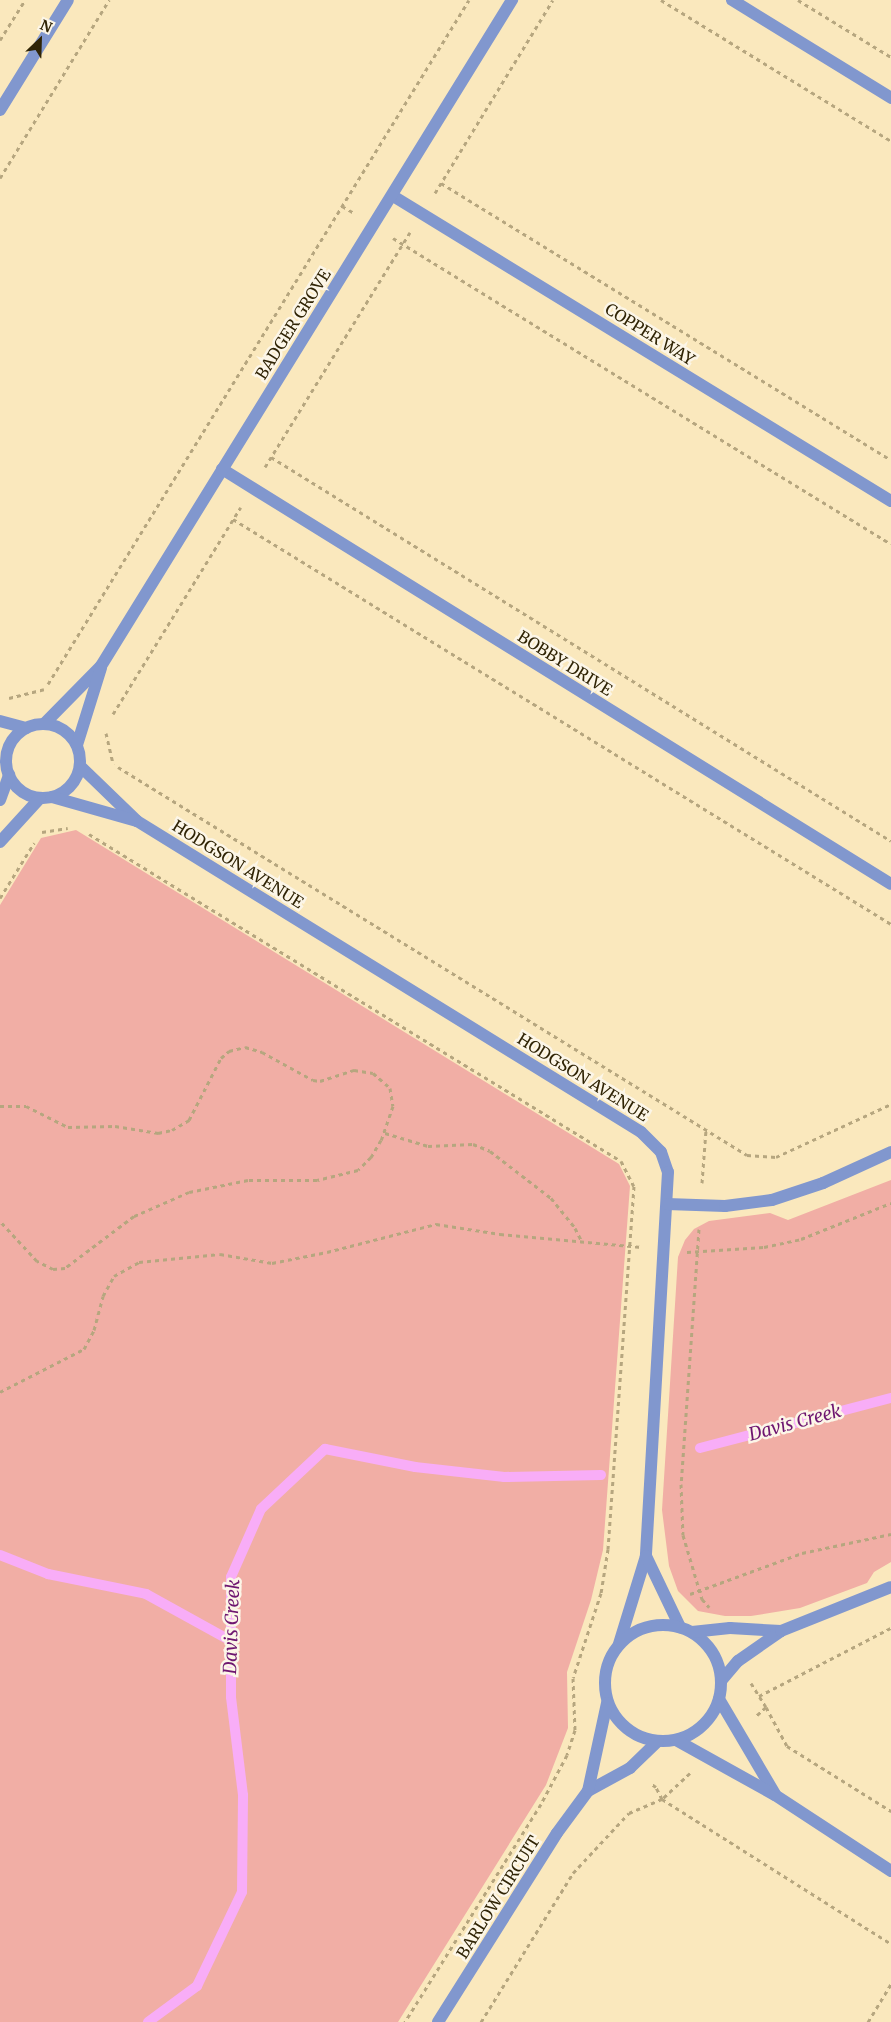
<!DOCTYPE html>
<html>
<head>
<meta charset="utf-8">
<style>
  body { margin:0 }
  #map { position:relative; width:891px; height:2022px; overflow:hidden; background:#fae8bd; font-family:Merriweather,serif }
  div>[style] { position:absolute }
  .green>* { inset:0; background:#f1aea5 }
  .stream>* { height:10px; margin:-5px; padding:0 5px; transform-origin:5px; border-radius:5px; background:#f8adf7 }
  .path>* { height:3px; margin-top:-1.5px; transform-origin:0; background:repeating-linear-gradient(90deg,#b6a67f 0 4px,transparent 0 8px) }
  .street>* { height:12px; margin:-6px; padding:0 6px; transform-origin:6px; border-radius:6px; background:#8197ce }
  .street>.ring { margin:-6px; padding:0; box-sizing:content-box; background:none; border:12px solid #8197ce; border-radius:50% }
  span { translate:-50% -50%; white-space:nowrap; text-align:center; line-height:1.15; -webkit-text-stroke:5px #fcf6e8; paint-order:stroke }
  .street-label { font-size:16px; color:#302405 }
  .water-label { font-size:18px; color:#6e1670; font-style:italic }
  .north { position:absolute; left:15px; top:15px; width:50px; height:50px; -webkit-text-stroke:4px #fcf6e8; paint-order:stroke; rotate:24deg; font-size:14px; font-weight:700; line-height:20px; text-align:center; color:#302405 }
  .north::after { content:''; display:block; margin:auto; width:18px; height:22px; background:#302405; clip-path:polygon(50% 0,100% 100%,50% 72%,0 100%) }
</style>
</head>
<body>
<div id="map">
  <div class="green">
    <div style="clip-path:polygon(76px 830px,619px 1164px,630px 1186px,603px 1550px,591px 1600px,567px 1672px,568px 1728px,546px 1785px,398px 2022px,0 2022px,0 905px,41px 838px)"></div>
    <div style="clip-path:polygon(891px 1180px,891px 1562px,874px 1572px,867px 1583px,800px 1608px,751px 1616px,725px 1616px,698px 1611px,678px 1591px,669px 1566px,662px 1510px,678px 1257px,685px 1240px,694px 1229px,709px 1221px,770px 1213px,788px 1220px)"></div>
  </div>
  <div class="stream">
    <div style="left:700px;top:1448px;width:197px;rotate:-14.7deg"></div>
    <div style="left:0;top:1555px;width:52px;rotate:21.6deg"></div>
    <div style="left:48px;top:1574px;width:100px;rotate:11.5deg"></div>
    <div style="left:146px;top:1594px;width:97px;rotate:28.9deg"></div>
    <div style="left:148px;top:2022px;width:61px;rotate:-36.3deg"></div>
    <div style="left:197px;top:1986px;width:104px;rotate:-64.4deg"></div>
    <div style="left:242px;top:1892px;width:97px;rotate:-89.4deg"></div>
    <div style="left:243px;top:1795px;width:99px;rotate:-97deg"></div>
    <div style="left:231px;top:1697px;width:120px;rotate:-90deg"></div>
    <div style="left:231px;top:1577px;width:74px;rotate:-66.2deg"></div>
    <div style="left:261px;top:1509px;width:88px;rotate:-43.2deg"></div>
    <div style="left:325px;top:1449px;width:92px;rotate:11.3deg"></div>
    <div style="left:415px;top:1467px;width:90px;rotate:6.4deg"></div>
    <div style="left:504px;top:1477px;width:97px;rotate:-1.2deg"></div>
  </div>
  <div class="path">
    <div style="left:661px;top:0;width:270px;rotate:31.5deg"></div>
    <div style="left:798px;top:0;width:109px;rotate:31.5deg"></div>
    <div style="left:0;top:40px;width:47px;rotate:-58deg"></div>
    <div style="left:0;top:178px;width:209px;rotate:-58.5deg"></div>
    <div style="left:441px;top:183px;width:528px;rotate:31.61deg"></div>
    <div style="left:435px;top:193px;width:226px;rotate:-58.6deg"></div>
    <div style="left:342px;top:206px;width:14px;rotate:30deg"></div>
    <div style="left:393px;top:238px;width:584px;rotate:31.57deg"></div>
    <div style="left:271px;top:457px;width:729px;rotate:31.77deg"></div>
    <div style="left:265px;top:467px;width:276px;rotate:-58.3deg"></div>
    <div style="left:233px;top:519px;width:773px;rotate:31.61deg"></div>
    <div style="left:48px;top:684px;width:803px;rotate:-58.39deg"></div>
    <div style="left:9px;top:698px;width:36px;rotate:-14deg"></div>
    <div style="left:113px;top:714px;width:243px;rotate:-58.3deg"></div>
    <div style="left:106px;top:733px;width:32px;rotate:77deg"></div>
    <div style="left:118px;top:767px;width:739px;rotate:31.67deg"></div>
    <div style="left:747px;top:1155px;width:29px;rotate:4deg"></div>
    <div style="left:776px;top:1157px;width:127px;rotate:-24.7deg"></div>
    <div style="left:42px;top:832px;width:26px;rotate:-9deg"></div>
    <div style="left:89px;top:834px;width:624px;rotate:31.58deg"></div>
    <div style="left:621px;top:1161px;width:28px;rotate:63deg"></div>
    <div style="left:634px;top:1186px;width:364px;rotate:94.1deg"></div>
    <div style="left:608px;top:1549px;width:45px;rotate:99deg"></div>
    <div style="left:601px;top:1593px;width:89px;rotate:108.2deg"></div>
    <div style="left:573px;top:1678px;width:52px;rotate:87.8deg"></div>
    <div style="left:575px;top:1730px;width:26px;rotate:108deg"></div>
    <div style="left:567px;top:1755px;width:55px;rotate:118deg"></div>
    <div style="left:541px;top:1804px;width:257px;rotate:122deg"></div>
    <div style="left:0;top:898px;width:65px;rotate:-58.3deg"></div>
    <div style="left:0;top:1106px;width:26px"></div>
    <div style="left:26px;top:1106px;width:47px;rotate:26.6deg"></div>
    <div style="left:68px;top:1127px;width:47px;rotate:-1.2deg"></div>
    <div style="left:115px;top:1126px;width:44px;rotate:9.2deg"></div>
    <div style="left:158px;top:1133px;width:14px;rotate:-12deg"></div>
    <div style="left:172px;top:1130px;width:20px;rotate:-30deg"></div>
    <div style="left:189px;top:1120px;width:70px;rotate:-62.7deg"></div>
    <div style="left:221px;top:1058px;width:11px;rotate:-41deg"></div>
    <div style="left:229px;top:1051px;width:16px;rotate:-14deg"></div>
    <div style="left:245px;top:1047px;width:18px;rotate:16deg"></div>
    <div style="left:262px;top:1052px;width:58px;rotate:28.8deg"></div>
    <div style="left:313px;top:1080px;width:7px;rotate:8deg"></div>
    <div style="left:320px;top:1081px;width:36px;rotate:-18deg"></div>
    <div style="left:354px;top:1070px;width:19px;rotate:9deg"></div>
    <div style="left:373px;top:1073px;width:23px;rotate:41deg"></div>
    <div style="left:390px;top:1088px;width:18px;rotate:81deg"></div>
    <div style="left:393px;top:1106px;width:36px;rotate:109deg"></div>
    <div style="left:381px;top:1140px;width:20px;rotate:120deg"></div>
    <div style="left:371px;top:1157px;width:18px;rotate:135deg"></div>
    <div style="left:358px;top:1170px;width:42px;rotate:166.3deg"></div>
    <div style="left:317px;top:1180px;width:69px;rotate:180deg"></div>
    <div style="left:248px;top:1180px;width:60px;rotate:168.5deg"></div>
    <div style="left:189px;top:1192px;width:60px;rotate:156.4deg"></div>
    <div style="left:134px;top:1216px;width:86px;rotate:143deg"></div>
    <div style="left:65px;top:1268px;width:12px;rotate:175deg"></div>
    <div style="left:53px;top:1269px;width:18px;rotate:-153deg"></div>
    <div style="left:37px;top:1261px;width:54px;rotate:-132.8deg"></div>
    <div style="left:385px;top:1133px;width:45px;rotate:16.8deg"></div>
    <div style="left:428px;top:1146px;width:45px;rotate:-2.5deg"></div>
    <div style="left:473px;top:1144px;width:18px;rotate:22deg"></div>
    <div style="left:490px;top:1151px;width:77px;rotate:37.6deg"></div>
    <div style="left:551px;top:1198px;width:38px;rotate:51deg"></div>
    <div style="left:575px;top:1228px;width:16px;rotate:63deg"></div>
    <div style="left:702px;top:1183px;width:53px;rotate:-85.7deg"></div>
    <div style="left:699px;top:1229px;width:256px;rotate:94deg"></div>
    <div style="left:681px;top:1484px;width:51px;rotate:87.8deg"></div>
    <div style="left:683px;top:1535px;width:67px;rotate:73.5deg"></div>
    <div style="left:702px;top:1599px;width:11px;rotate:49deg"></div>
    <div style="left:687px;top:1252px;width:77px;rotate:-3.7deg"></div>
    <div style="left:764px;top:1247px;width:38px;rotate:-12deg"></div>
    <div style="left:801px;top:1239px;width:97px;rotate:-21.8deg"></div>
    <div style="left:0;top:1392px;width:94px;rotate:-27.1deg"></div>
    <div style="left:84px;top:1349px;width:21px;rotate:-62deg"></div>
    <div style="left:94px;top:1330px;width:35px;rotate:-75deg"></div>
    <div style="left:103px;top:1296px;width:23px;rotate:-61deg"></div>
    <div style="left:114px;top:1276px;width:29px;rotate:-29deg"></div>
    <div style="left:139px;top:1262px;width:81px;rotate:-5.6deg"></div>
    <div style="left:220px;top:1254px;width:53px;rotate:9.8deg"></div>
    <div style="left:272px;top:1263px;width:56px;rotate:-11.3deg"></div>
    <div style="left:327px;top:1252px;width:113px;rotate:-14.4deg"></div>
    <div style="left:436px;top:1224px;width:65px;rotate:8.9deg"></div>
    <div style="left:500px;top:1234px;width:142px;rotate:5.3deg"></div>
    <div style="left:690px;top:1594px;width:119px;rotate:-20.1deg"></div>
    <div style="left:802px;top:1553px;width:91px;rotate:-12.1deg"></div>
    <div style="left:751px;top:1683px;width:28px;rotate:58deg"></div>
    <div style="left:766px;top:1707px;width:15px;rotate:138deg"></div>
    <div style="left:759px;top:1696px;width:148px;rotate:-27.3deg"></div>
    <div style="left:766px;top:1707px;width:44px;rotate:61.7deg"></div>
    <div style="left:787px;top:1746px;width:123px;rotate:32deg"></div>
    <div style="left:690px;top:1773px;width:38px;rotate:137deg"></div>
    <div style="left:662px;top:1799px;width:271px;rotate:32.3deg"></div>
    <div style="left:481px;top:2022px;width:175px;rotate:-58.3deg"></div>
    <div style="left:573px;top:1873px;width:82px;rotate:-47deg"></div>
    <div style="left:629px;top:1813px;width:36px;rotate:-23deg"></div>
    <div style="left:662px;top:1799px;width:13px;rotate:-117deg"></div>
    <div style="left:656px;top:1787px;width:7px;rotate:-146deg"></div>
    <div style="left:868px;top:2022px;width:44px;rotate:-58.8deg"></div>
  </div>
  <div class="street">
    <div style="left:732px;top:0;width:187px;rotate:31.6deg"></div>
    <div style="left:0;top:110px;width:129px;rotate:-58.3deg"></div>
    <div style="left:393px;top:196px;width:584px;rotate:31.49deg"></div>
    <div style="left:222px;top:469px;width:787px;rotate:31.81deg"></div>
    <div style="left:0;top:721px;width:27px;rotate:15deg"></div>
    <div style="left:44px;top:724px;width:81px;rotate:-45.5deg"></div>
    <div style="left:101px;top:666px;width:783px;rotate:-58.32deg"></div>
    <div class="ring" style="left:6px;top:724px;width:62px;height:62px"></div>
    <div style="left:77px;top:745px;width:81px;rotate:-72.7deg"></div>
    <div style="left:80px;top:766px;width:79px;rotate:44deg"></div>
    <div style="left:137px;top:821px;width:592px;rotate:31.68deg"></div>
    <div style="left:641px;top:1132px;width:28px;rotate:45deg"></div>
    <div style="left:661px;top:1152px;width:21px;rotate:71deg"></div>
    <div style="left:668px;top:1172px;width:385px;rotate:93.3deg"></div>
    <div style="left:646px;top:1556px;width:92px;rotate:107.1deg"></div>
    <div style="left:52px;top:797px;width:88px;rotate:15.8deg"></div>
    <div style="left:0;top:800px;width:27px;rotate:-70deg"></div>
    <div style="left:0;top:842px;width:59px;rotate:-47.7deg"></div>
    <div style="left:667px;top:1204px;width:58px;rotate:2deg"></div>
    <div style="left:725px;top:1206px;width:47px;rotate:-7.3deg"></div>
    <div style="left:772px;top:1200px;width:54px;rotate:-18.4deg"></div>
    <div style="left:823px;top:1183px;width:75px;rotate:-24.5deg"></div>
    <div style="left:646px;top:1556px;width:79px;rotate:64.4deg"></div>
    <div class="ring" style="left:605px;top:1625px;width:104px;height:104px"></div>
    <div style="left:692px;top:1632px;width:38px;rotate:-6deg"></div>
    <div style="left:730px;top:1628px;width:51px;rotate:3.4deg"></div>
    <div style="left:721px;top:1681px;width:26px;rotate:-50deg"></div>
    <div style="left:738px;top:1661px;width:52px;rotate:-34.9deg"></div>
    <div style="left:781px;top:1631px;width:118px;rotate:-21.8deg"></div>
    <div style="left:719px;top:1699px;width:110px;rotate:59.5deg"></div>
    <div style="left:676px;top:1740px;width:113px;rotate:29.1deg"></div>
    <div style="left:775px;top:1795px;width:139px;rotate:33.2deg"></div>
    <div style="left:588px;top:1791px;width:48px;rotate:-28.7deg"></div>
    <div style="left:630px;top:1768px;width:39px;rotate:-44deg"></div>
    <div style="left:438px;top:2022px;width:223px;rotate:-57.8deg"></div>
    <div style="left:557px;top:1833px;width:52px;rotate:-53.6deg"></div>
    <div style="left:588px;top:1791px;width:90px;rotate:-77.8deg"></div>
  </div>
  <div class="street-label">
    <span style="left:293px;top:324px;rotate:-58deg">BADGER GROVE</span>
    <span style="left:650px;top:334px;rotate:32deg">COPPER WAY</span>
    <span style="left:565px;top:663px;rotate:32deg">BOBBY DRIVE</span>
    <span style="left:238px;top:864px;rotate:32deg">HODGSON AVENUE</span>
    <span style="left:583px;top:1077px;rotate:32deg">HODGSON AVENUE</span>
    <span style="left:498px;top:1897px;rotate:-58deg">BARLOW CIRCUIT</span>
  </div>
  <div class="water-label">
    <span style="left:795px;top:1423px;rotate:-15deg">Davis Creek</span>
    <span style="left:232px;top:1627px;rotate:-88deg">Davis Creek</span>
  </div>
  <div class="north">N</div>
</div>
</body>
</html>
